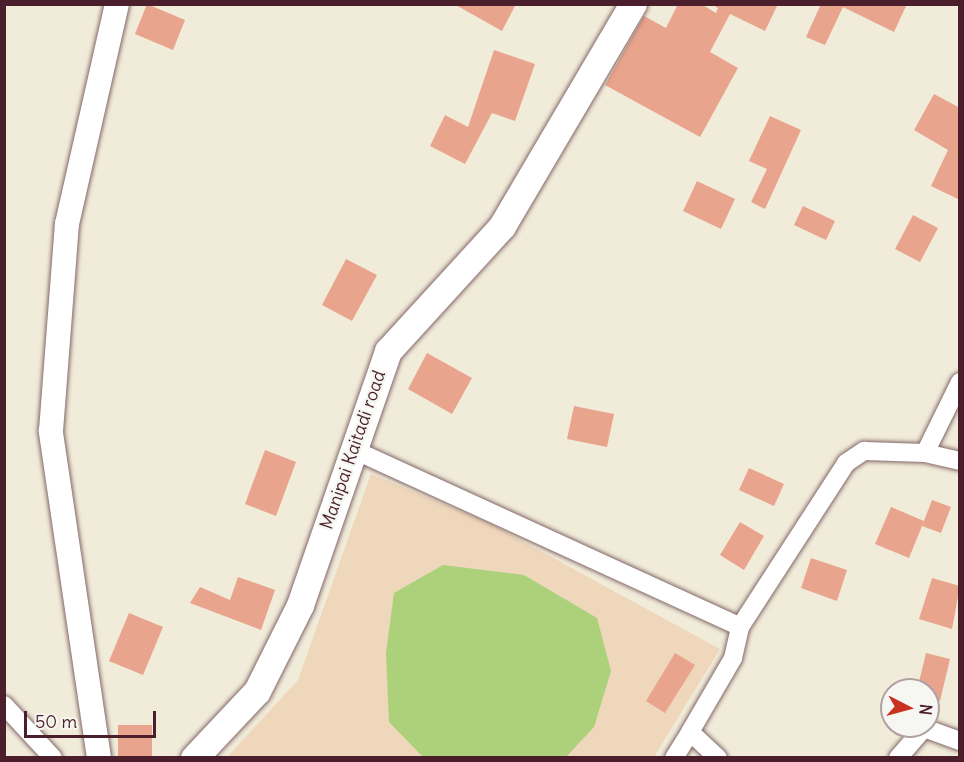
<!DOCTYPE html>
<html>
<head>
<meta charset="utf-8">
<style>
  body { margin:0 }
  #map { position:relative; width:964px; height:762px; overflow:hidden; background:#f1ecda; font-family:Delius,sans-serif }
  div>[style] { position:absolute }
  .built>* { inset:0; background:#eed7bb }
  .green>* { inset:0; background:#add17a }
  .building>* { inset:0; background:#e9a48d }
  .roads { filter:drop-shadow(0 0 2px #846768) drop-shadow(0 0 2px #846768) }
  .minor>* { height:18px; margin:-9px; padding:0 9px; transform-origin:9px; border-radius:9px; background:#fff }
  .tertiary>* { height:24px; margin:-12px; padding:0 12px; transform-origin:12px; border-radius:12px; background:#fff }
  .secondary>* { height:27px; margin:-13.5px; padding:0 13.5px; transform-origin:13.5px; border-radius:13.5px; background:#fff }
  span { translate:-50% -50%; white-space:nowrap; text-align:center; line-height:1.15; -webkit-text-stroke:5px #f6f6f2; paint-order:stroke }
  .street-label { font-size:18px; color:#4a1f2b }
  .frame { position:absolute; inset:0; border:6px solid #4a1f2b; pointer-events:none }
  .north { position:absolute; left:880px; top:678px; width:60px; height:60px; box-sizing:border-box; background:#f6f6f2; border:2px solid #b1a0a2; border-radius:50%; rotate:96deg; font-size:16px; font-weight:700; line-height:24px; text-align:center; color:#4a1f2b }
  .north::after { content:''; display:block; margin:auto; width:21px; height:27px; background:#c8321e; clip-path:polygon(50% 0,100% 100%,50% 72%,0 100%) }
  .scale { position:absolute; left:24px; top:711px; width:132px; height:27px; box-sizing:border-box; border:3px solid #4a1f2b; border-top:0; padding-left:8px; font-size:18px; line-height:21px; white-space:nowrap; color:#4a1f2b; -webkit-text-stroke:4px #f6f6f2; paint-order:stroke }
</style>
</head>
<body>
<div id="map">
  <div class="built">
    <div style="clip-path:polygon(371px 474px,491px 524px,720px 649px,654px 757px,226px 758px,298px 680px)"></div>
  </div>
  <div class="green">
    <div style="clip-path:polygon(443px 565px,524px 575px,597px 618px,611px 671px,594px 727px,566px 757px,423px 757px,389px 722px,386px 653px,394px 593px)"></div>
  </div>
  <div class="building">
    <div style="clip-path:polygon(147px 4px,185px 20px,173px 50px,135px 34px)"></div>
    <div style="clip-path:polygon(454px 4px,516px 4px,502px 31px)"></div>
    <div style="clip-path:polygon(678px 4px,701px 4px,716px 13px,718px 8px,711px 4px,778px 4px,765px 31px,730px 14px,710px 52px,738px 68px,700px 137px,605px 85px,644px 16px,666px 28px)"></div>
    <div style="clip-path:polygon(821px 4px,907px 4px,894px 32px,843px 7px,825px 45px,806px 37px)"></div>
    <div style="clip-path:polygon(494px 50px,535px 64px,515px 121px,492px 113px,465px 164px,430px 146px,445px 115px,468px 127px)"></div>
    <div style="clip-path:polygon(934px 94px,960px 108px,960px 200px,931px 186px,948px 150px,914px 130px)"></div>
    <div style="clip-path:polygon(770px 116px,801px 130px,765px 209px,751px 202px,767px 169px,749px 161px)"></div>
    <div style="clip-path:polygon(697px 181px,735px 199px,721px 229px,683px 211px)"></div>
    <div style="clip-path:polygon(803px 206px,835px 221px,826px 240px,794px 225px)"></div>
    <div style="clip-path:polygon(913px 215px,938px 228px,920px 262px,895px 249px)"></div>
    <div style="clip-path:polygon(346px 259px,377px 275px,352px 321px,322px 305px)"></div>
    <div style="clip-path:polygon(427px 353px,472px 378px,452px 414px,408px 389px)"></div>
    <div style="clip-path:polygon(574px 406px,614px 414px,607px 447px,567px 439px)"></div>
    <div style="clip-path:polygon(265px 450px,296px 462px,276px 516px,245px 504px)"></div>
    <div style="clip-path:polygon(749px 468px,784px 484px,774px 506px,739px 490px)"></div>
    <div style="clip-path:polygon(932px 500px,951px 507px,941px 533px,922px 526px)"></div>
    <div style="clip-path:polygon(891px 507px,924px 521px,909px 558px,875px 544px)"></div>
    <div style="clip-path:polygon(740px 522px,764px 536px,744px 570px,720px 555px)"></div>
    <div style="clip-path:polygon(811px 558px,847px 570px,837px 601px,801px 588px)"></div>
    <div style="clip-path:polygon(238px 577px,275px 590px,261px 630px,190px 603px,200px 587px,230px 600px)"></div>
    <div style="clip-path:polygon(932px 578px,960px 586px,952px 629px,919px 619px)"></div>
    <div style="clip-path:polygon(129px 613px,163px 627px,143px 675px,109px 661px)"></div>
    <div style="clip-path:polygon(675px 653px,695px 665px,665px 713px,646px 701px)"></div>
    <div style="clip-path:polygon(926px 653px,950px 659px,940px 701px,928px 698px,928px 690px,917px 690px)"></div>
    <div style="clip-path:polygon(118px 725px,152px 725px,152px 758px,118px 758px)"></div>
  </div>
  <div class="roads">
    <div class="minor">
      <div style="left:960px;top:382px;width:79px;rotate:116.2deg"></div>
      <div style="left:925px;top:453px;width:36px;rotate:13deg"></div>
      <div style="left:352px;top:449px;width:427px;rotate:24.6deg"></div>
      <div style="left:4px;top:705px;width:72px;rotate:47.2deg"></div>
      <div style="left:674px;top:758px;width:31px;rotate:-58deg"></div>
      <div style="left:718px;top:758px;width:38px;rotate:-137deg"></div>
      <div style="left:690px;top:732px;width:86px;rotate:-59.8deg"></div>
      <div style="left:733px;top:658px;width:32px;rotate:-77deg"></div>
      <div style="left:740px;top:627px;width:195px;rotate:-57.1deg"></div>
      <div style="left:846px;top:463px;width:22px;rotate:-34deg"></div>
      <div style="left:864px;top:451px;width:61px;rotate:1.9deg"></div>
      <div style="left:898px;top:758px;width:40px;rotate:-49deg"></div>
      <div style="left:924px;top:728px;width:38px;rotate:20deg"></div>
    </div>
    <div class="tertiary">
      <div style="left:99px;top:758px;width:331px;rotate:-98.4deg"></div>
      <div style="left:51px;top:431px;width:208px;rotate:-85.6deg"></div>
      <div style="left:67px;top:224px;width:226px;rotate:-77.2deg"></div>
    </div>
    <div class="secondary">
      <div style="left:194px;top:758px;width:92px;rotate:-46.8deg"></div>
      <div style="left:257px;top:691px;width:96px;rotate:-63.4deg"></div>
      <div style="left:300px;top:605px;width:269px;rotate:-70.9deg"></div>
      <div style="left:388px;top:351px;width:169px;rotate:-47.6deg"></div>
      <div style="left:502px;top:226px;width:258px;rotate:-59.5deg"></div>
    </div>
  </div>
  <div class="street-label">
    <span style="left:353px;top:450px;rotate:-71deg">Manipai Kaitadi road</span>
  </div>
  <div class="frame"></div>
  <div class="north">N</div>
  <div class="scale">50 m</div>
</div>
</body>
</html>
